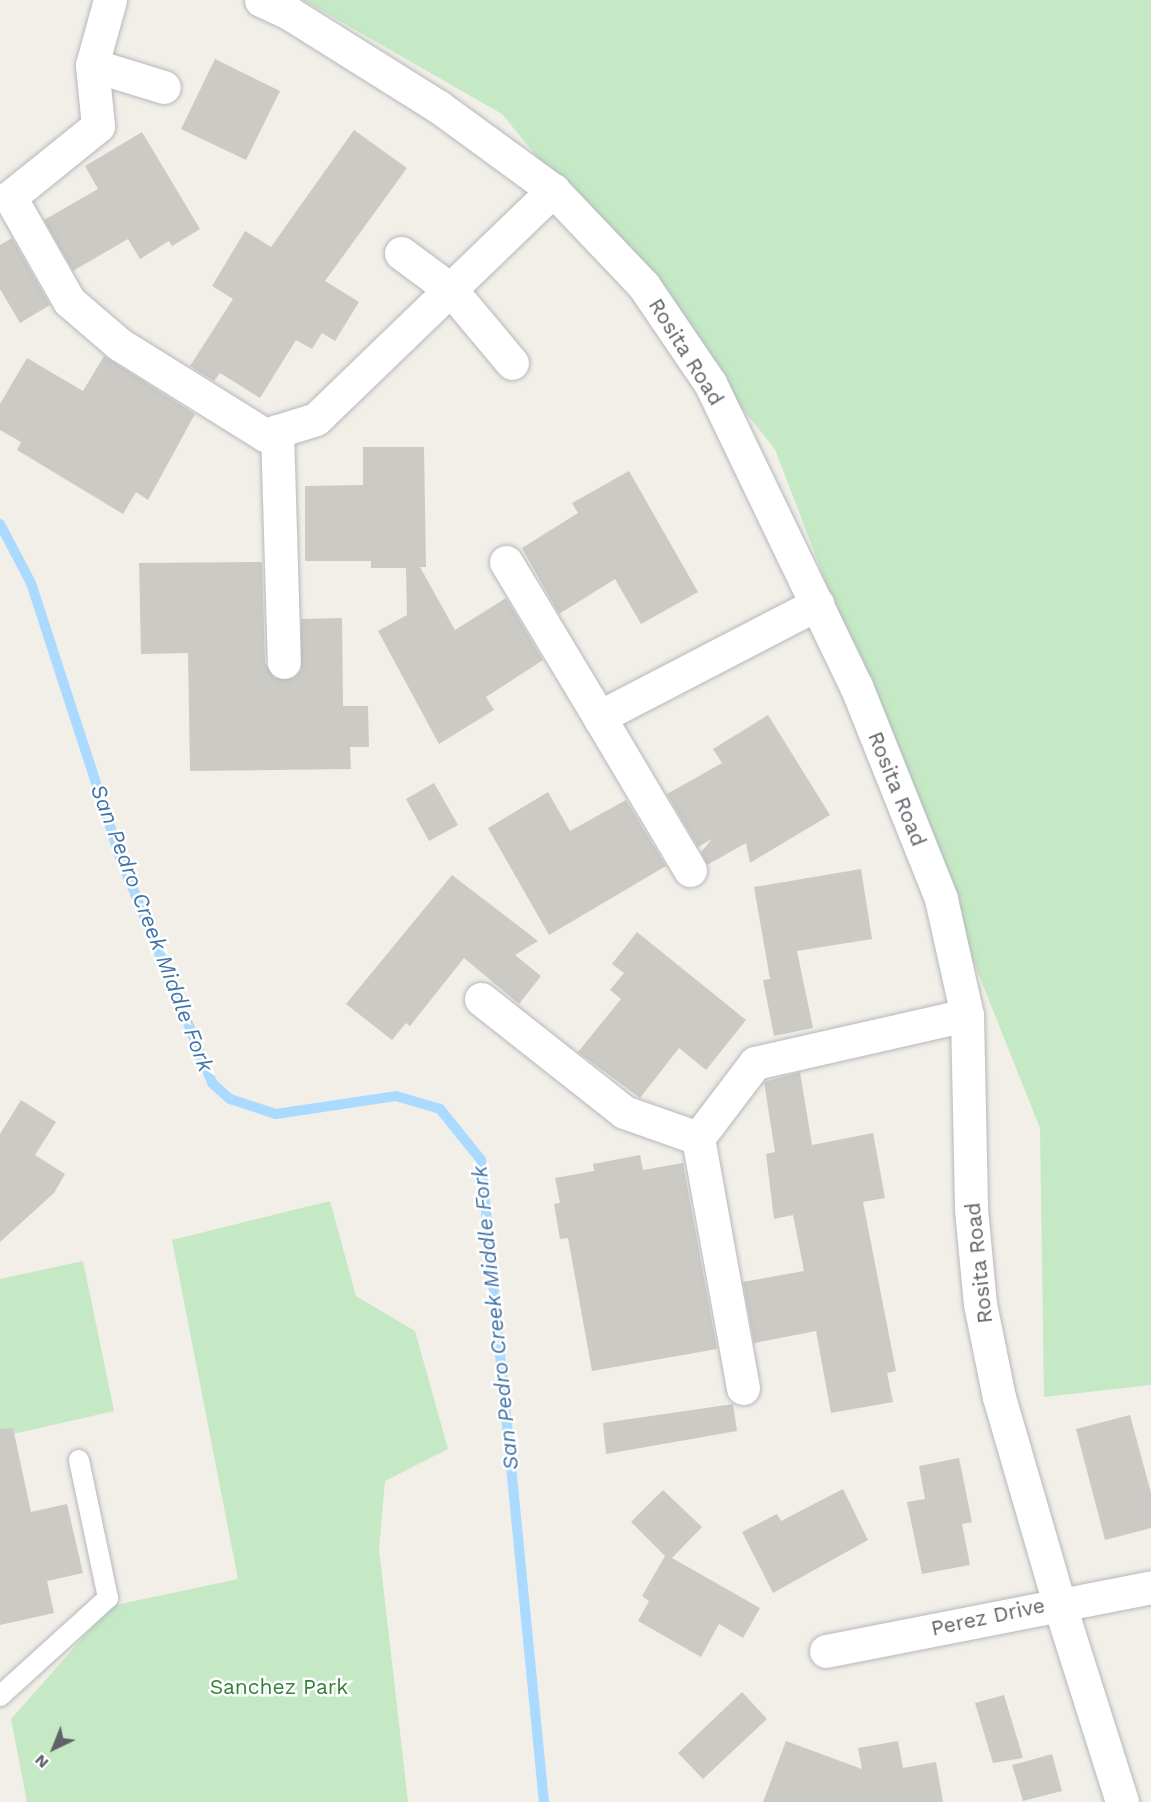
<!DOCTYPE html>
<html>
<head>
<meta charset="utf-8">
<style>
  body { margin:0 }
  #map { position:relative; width:1151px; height:1802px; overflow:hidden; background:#f1efe8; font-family:"Work Sans",sans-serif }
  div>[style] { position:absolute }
  .green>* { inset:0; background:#c5e8c5 }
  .stream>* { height:10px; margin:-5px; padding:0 5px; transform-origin:5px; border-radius:5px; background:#aadaff }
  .building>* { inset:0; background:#cccac5 }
  .roads { filter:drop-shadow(0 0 2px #b5b8bc) drop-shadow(0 0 2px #b5b8bc) }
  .lane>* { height:20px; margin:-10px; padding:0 10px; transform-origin:10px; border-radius:10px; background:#fff }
  .street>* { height:33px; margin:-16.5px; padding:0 16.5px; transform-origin:16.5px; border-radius:16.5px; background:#fff }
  span { translate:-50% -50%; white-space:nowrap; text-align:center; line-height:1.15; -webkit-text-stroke:5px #fff; paint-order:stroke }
  .street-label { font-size:21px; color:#5f6368 }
  .park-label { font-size:21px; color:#348238 }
  .water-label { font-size:22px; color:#4174aa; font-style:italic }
  .north { position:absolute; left:24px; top:1718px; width:60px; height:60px; -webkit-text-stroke:4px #fff; paint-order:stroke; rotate:223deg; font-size:16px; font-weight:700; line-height:24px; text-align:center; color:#5f6368 }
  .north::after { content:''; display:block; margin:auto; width:21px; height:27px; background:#5f6368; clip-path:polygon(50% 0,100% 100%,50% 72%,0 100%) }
</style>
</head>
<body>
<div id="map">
  <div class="green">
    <div style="clip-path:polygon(303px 0,1151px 0,1151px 1385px,1044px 1397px,1040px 1128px,901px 780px,775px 449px,502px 114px)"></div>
    <div style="clip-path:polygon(330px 1201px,356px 1296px,415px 1331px,448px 1449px,385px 1481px,379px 1549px,408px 1802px,27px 1802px,11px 1719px,111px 1606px,238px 1579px,172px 1240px)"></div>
    <div style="clip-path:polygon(83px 1261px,114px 1411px,0 1437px,0 1279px)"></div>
  </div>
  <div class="stream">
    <div style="left:0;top:524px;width:67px;rotate:62.3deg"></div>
    <div style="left:31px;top:583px;width:288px;rotate:72deg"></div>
    <div style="left:120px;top:857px;width:244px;rotate:67.8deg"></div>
    <div style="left:212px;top:1083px;width:24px;rotate:42deg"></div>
    <div style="left:230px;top:1099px;width:48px;rotate:18.1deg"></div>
    <div style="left:276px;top:1114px;width:121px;rotate:-8.5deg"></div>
    <div style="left:396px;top:1096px;width:46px;rotate:16.5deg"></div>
    <div style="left:440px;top:1109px;width:65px;rotate:51.2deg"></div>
    <div style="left:481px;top:1160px;width:645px;rotate:84.4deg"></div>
  </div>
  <div class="building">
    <div style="clip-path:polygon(215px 59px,280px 91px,246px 160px,181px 129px)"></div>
    <div style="clip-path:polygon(354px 130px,407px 168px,325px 281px,359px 302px,335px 341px,322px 333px,312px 349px,296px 340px,260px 398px,220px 373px,214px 381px,190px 366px,233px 299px,212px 286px,245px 231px,271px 247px)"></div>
    <div style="clip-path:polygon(142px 132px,200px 229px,172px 246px,169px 241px,140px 259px,128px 239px,73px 271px,44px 220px,98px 189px,85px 166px)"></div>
    <div style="clip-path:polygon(12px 238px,50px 305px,20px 323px,0 289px,0 245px)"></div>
    <div style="clip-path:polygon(104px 356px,195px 414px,148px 500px,136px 492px,123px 514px,17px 450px,21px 442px,0 430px,0 404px,27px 358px,83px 391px)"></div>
    <div style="clip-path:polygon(363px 447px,424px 447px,426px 567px,420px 567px,455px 630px,506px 598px,543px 660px,486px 697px,494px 710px,439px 744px,378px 631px,407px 615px,406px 568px,371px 568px,371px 561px,305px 561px,305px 486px,363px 485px)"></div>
    <div style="clip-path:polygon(629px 471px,698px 592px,641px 624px,615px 579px,559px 614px,522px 548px,578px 513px,572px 503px)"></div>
    <div style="clip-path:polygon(262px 562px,265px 663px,275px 678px,293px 678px,301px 670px,301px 619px,342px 618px,343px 706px,368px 706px,369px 747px,350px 747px,351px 769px,190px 771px,188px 653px,141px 654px,139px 563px)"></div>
    <div style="clip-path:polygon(768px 715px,830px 815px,750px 863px,746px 843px,707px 865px,701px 852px,712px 839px,698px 847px,667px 794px,722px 763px,713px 749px)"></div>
    <div style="clip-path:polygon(434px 783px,458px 825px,429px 841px,406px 799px)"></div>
    <div style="clip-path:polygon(548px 792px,570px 831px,626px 800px,666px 866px,549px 935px,488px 828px)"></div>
    <div style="clip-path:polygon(861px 869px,872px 939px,797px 951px,813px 1028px,774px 1036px,763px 980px,770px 979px,754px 887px)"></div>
    <div style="clip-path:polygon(452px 875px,538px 941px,515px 955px,541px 976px,519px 1004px,464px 958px,410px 1026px,406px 1023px,392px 1040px,346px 1004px)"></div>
    <div style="clip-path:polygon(637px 932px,746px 1020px,706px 1070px,679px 1048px,640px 1098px,578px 1052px,621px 999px,610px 990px,624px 973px,612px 964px)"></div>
    <div style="clip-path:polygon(800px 1072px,812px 1145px,873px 1133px,885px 1198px,863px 1202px,896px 1371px,887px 1373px,893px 1402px,831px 1413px,816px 1331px,754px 1343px,743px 1282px,804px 1271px,793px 1215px,774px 1219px,766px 1154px,775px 1152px,764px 1082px)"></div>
    <div style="clip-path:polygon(21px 1100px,56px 1122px,35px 1155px,65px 1174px,54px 1193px,0 1242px,0 1134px)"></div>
    <div style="clip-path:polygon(640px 1155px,643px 1170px,683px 1163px,717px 1349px,592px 1371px,568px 1238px,560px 1239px,554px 1204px,560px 1203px,555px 1178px,594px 1171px,593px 1164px)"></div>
    <div style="clip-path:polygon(733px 1404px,737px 1431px,606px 1454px,603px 1423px)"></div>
    <div style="clip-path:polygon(1130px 1415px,1151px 1493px,1151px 1528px,1105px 1540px,1076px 1429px)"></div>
    <div style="clip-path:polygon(13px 1428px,31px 1512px,67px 1504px,83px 1573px,47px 1581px,54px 1613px,0 1625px,0 1429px)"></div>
    <div style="clip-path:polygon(959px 1458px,972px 1522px,962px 1524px,970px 1565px,922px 1574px,907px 1502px,925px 1499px,919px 1466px)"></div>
    <div style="clip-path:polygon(843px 1489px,868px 1540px,773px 1593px,742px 1532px,777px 1514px,781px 1521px)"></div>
    <div style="clip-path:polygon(663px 1490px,702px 1527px,672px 1558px,760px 1608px,743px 1638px,719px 1624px,701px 1657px,638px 1621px,649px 1601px,642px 1596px,665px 1556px,631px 1522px)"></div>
    <div style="clip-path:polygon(742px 1692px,767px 1719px,703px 1779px,678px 1753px)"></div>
    <div style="clip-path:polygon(1004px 1695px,1023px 1758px,993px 1763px,975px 1703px)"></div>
    <div style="clip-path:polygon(786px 1741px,862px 1769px,858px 1748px,898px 1741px,903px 1768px,936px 1762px,943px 1802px,763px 1802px)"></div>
    <div style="clip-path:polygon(1052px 1754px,1062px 1791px,1023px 1801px,1012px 1765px)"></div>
  </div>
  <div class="roads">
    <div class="lane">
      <div style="left:0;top:1696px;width:146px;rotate:-42.2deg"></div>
      <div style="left:108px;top:1598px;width:141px;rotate:-101.9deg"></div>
    </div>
    <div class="street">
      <div style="left:110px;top:0;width:67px;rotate:105.5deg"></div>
      <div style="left:92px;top:65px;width:61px;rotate:84.4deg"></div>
      <div style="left:98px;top:126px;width:113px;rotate:141.1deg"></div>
      <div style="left:10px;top:197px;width:120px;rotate:60.4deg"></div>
      <div style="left:69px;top:301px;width:66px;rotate:40.7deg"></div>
      <div style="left:119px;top:344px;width:172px;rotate:31.9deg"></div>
      <div style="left:265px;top:435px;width:53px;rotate:-17.4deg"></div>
      <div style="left:316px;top:419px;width:330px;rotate:-44deg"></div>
      <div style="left:261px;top:0;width:31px;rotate:25deg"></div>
      <div style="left:289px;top:13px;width:177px;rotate:32.1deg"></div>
      <div style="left:439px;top:107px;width:141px;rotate:36.1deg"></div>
      <div style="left:553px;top:190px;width:132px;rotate:46.5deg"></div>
      <div style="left:644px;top:286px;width:117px;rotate:55.8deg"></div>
      <div style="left:710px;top:383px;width:336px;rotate:64.3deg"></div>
      <div style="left:856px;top:686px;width:229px;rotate:68.2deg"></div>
      <div style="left:941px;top:899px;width:119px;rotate:77.4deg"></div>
      <div style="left:967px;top:1015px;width:194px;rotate:88.8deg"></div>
      <div style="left:971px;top:1209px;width:95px;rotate:84.6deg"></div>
      <div style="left:980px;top:1304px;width:95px;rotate:78.5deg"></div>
      <div style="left:999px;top:1397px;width:215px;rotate:73.8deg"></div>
      <div style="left:1059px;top:1603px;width:209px;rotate:72.4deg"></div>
      <div style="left:92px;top:65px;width:75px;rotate:17deg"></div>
      <div style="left:401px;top:253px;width:62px;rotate:36.5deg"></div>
      <div style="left:451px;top:290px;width:95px;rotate:50.1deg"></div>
      <div style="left:277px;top:431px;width:231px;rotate:88.3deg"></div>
      <div style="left:506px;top:562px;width:181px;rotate:59deg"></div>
      <div style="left:690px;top:870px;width:178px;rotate:-120.7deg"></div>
      <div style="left:599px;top:717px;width:246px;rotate:-27.4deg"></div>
      <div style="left:481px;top:999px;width:182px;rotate:38.3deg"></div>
      <div style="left:624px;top:1112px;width:78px;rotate:19.4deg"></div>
      <div style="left:743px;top:1388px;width:254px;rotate:-100.2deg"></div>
      <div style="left:698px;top:1138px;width:94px;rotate:-52.8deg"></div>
      <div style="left:755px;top:1063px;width:217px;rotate:-12.8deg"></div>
      <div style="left:826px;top:1651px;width:331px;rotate:-11.1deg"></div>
    </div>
  </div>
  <div class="street-label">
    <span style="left:686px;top:352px;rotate:58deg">Rosita Road</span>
    <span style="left:897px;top:789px;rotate:68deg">Rosita Road</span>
    <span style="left:979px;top:1263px;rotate:-96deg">Rosita Road</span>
    <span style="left:988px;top:1617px;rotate:-12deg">Perez Drive</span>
  </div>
  <div class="park-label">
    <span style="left:279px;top:1687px">Sanchez Park</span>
  </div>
  <div class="water-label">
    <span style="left:152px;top:928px;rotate:69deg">San Pedro Creek Middle Fork</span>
    <span style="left:495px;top:1318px;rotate:-96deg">San Pedro Creek Middle Fork</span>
  </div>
  <div class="north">N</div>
</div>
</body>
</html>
